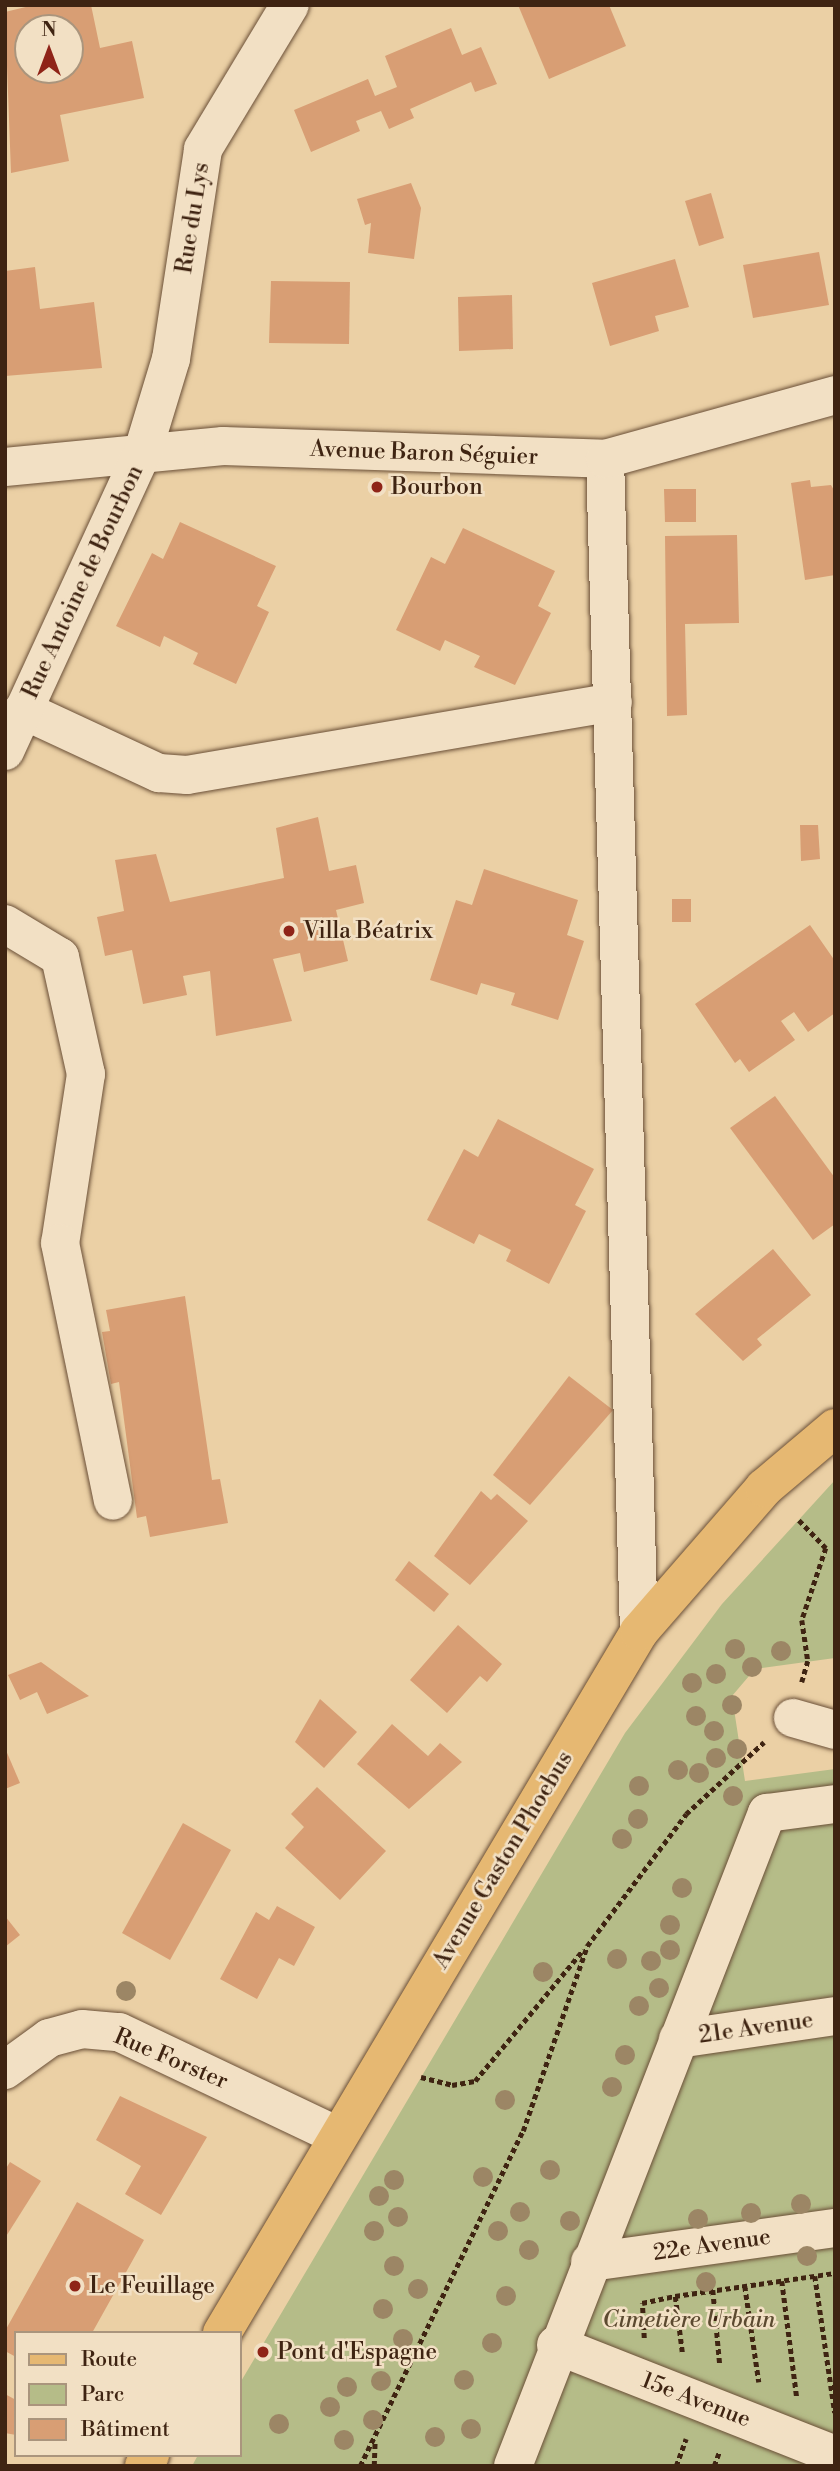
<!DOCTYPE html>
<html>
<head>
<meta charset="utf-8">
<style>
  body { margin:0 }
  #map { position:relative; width:840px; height:2471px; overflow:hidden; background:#ebd0a5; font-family:"Libre Bodoni",serif }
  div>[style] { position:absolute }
  .green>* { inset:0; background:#b5bc88 }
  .building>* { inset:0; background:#d89e74 }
  .path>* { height:4.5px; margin-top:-2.25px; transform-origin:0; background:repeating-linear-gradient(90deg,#3f2412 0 5px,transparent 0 8.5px) }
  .roads { filter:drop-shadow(0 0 2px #6a4f37) drop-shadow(0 0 2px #6a4f37) }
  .minor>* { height:38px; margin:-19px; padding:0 19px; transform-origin:19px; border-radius:19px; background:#f2e0c4 }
  .major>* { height:38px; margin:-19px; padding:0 19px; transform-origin:19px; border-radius:19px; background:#e6b872 }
  .trees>* { width:20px; height:20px; margin:-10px; border-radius:50%; background:#9c8665 }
  .dots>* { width:19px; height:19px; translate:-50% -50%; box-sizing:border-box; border:4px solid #f2e0c4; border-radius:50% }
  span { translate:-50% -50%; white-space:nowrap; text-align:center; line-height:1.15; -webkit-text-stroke:5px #f2e0c4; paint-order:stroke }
  .street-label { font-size:23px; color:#3f2412 }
  .poi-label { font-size:23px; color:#3f2412 }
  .left { translate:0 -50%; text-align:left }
  .park-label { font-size:23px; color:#5c4a30; font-style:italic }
  .frame { position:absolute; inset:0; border:7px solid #3f2412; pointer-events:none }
  .legend { position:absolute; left:14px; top:2331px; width:228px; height:126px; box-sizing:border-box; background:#f2e0c4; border:2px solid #aa957d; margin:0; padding:9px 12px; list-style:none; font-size:21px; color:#3f2412 }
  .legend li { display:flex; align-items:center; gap:14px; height:35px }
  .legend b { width:35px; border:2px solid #aa957d }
  .north { position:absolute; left:14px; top:14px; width:70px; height:70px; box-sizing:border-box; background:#f2e0c4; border:2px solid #aa957d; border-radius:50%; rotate:0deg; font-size:19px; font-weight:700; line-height:28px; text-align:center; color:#3f2412 }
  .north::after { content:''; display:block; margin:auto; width:24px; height:32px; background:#8f2418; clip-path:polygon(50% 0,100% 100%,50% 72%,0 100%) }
</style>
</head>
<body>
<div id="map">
  <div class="green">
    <div style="clip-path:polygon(835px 1480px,835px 1658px,755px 1669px,732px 1696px,745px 1781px,835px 1769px,835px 2466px,192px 2466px,198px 2455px,240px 2455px,240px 2383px,625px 1733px,722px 1604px)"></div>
  </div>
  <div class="building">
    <div style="clip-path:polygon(evenodd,34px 5px,91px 5px,100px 48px,132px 41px,144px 98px,60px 115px,69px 161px,11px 173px,5px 12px,34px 5px,28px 28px,70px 28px,70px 70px,28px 70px,28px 28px)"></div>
    <div style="clip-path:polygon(518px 5px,609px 5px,626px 46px,549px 79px)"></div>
    <div style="clip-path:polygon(451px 28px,462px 55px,481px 47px,497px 84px,475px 92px,471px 82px,410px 109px,414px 118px,389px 129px,381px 111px,356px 121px,360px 131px,311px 152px,294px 110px,368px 79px,375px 96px,397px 87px,385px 56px)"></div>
    <div style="clip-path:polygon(411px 183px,421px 208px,414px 259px,368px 253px,371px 223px,365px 225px,357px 199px)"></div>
    <div style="clip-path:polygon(711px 193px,724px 238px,699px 246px,685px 201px)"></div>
    <div style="clip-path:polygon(819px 252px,829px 305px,753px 318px,743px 265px)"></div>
    <div style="clip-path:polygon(675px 259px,689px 307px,655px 316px,659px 331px,610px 346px,592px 283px)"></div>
    <div style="clip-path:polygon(35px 267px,40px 309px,94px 302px,102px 368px,5px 376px,5px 271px)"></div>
    <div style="clip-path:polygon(271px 281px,350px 282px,349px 344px,269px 343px)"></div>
    <div style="clip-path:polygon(512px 295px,513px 349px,459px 351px,458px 297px)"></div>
    <div style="clip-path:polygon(810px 480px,811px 487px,831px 485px,835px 492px,835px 575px,805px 580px,791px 483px)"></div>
    <div style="clip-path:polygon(664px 489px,696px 489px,696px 522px,665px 522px)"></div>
    <div style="clip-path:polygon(180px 522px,276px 566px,257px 606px,269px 612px,236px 684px,193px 664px,198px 653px,164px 636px,160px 647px,116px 626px,152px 553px,163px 559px)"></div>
    <div style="clip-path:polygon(463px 528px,555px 571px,538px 606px,551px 613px,515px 685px,474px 667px,480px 656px,445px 640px,440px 651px,396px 630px,431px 557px,445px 564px)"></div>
    <div style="clip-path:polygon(737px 535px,739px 623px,685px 624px,687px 715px,667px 716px,665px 536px)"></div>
    <div style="clip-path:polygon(318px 817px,329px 871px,356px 865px,364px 903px,336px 910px,348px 961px,304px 972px,300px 953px,273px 959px,292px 1021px,216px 1036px,210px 971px,183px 976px,187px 995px,143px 1004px,132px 950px,105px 956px,97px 917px,124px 911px,115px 860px,156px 854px,170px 902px,284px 878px,276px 828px)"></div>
    <div style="clip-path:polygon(800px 825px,818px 825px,820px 859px,801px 861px)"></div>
    <div style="clip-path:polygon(484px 869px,578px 900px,567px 935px,584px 941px,558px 1020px,511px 1005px,515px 993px,481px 983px,477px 995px,430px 980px,456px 900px,472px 905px)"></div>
    <div style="clip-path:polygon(672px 899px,691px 899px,691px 922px,672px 922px)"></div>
    <div style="clip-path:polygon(810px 925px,835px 961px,835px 1013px,808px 1032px,794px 1012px,781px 1021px,795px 1040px,749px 1072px,740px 1059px,735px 1063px,695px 1004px)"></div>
    <div style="clip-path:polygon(775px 1096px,835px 1178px,835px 1224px,813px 1240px,730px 1128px)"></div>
    <div style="clip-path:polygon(498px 1119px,594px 1169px,575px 1205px,586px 1211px,549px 1284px,506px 1261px,511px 1250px,479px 1234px,474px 1244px,427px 1220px,464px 1149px,478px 1157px)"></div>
    <div style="clip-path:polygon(773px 1249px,811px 1295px,757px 1339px,762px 1345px,743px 1361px,695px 1314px)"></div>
    <div style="clip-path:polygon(185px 1296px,212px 1480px,220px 1479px,228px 1523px,150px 1537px,146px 1516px,137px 1518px,119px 1382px,111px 1384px,102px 1332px,110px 1331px,106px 1310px)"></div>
    <div style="clip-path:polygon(569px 1376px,613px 1410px,530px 1505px,493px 1475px)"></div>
    <div style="clip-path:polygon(481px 1491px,491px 1500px,497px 1494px,528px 1521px,470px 1585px,434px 1556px)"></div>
    <div style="clip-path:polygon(409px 1561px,449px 1594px,434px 1612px,395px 1580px)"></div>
    <div style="clip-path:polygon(458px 1625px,502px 1664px,487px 1682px,480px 1676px,447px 1713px,410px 1680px)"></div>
    <div style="clip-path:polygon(41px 1662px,66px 1680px,89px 1696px,47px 1714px,37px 1692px,20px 1700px,8px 1675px)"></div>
    <div style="clip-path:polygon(320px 1699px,357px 1732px,324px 1768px,295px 1742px)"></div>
    <div style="clip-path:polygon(392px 1724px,428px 1756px,440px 1743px,462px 1762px,409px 1809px,357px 1764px)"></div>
    <div style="clip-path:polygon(5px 1748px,20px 1783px,5px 1789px)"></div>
    <div style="clip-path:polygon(317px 1787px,386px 1851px,340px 1900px,285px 1848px,304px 1827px,291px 1814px)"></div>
    <div style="clip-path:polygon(183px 1823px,231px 1850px,170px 1960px,122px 1933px)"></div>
    <div style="clip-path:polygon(277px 1906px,315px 1927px,294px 1966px,279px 1958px,257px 1999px,220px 1979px,256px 1912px,269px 1920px)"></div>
    <div style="clip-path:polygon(5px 1916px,20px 1935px,5px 1947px)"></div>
    <div style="clip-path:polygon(120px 2096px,207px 2137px,161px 2215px,125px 2194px,141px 2166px,96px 2140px)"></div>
    <div style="clip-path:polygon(10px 2162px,41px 2181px,5px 2238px,5px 2170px)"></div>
    <div style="clip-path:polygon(77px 2202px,144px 2240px,92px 2333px,16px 2333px,16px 2357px,5px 2351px,5px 2331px)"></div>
    <div style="clip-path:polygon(5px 2394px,16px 2400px,16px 2435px,5px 2433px)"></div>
  </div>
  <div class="path">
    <div style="left:799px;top:1520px;width:39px;rotate:46deg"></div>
    <div style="left:826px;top:1548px;width:76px;rotate:108.4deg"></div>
    <div style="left:802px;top:1620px;width:41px;rotate:81.7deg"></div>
    <div style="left:808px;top:1661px;width:22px;rotate:106deg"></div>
    <div style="left:421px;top:2077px;width:32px;rotate:14deg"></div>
    <div style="left:452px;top:2085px;width:23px;rotate:-10deg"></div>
    <div style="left:475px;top:2081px;width:170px;rotate:-50.5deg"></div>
    <div style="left:815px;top:2276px;width:138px;rotate:81.7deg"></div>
    <div style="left:782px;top:2281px;width:118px;rotate:82.7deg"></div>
    <div style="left:745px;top:2286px;width:97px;rotate:81.7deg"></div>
    <div style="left:713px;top:2290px;width:76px;rotate:84.7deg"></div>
    <div style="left:644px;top:2338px;width:35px;rotate:-93deg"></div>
    <div style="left:642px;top:2303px;width:34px;rotate:-12deg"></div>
    <div style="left:682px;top:2352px;width:56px;rotate:-97.1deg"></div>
    <div style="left:675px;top:2296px;width:162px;rotate:-8.2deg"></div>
    <div style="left:360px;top:2466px;width:373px;rotate:-64.1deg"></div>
    <div style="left:523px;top:2131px;width:196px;rotate:-70.9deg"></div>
    <div style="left:587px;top:1946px;width:165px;rotate:-53.1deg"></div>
    <div style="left:686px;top:1814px;width:106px;rotate:-42.7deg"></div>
    <div style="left:374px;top:2466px;width:24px;rotate:-88deg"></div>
    <div style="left:676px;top:2466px;width:29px;rotate:-70deg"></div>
    <div style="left:714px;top:2466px;width:15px;rotate:-70deg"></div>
  </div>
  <div class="roads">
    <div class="minor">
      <div style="left:605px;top:459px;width:1173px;rotate:88.34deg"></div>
      <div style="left:5px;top:467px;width:219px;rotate:-5.5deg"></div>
      <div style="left:223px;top:446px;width:382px;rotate:1.9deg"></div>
      <div style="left:605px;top:459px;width:239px;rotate:-15.5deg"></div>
      <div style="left:23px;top:710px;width:150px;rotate:24.9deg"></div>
      <div style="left:159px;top:773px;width:28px;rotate:4deg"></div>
      <div style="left:187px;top:775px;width:432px;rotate:-9.7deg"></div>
      <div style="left:5px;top:751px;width:330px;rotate:-65.3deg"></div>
      <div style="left:143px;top:451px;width:96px;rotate:-73.1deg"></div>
      <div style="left:171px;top:359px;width:212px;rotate:-81.3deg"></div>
      <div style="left:203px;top:149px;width:168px;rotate:-58.9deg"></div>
      <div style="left:5px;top:924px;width:64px;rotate:31deg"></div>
      <div style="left:60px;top:957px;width:120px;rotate:77.5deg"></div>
      <div style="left:86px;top:1074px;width:171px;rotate:98.7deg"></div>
      <div style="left:60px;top:1243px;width:263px;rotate:78.4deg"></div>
      <div style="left:793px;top:1718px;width:44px;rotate:15.9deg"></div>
      <div style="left:678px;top:2039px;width:159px;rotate:-8.3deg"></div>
      <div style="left:5px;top:2070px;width:54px;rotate:-36deg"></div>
      <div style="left:49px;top:2038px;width:34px;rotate:-15deg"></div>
      <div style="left:82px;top:2029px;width:37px;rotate:5deg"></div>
      <div style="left:119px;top:2032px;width:242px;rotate:25.4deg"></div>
      <div style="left:590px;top:2262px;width:247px;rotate:-7.9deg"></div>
      <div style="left:556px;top:2345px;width:300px;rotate:21.5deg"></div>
      <div style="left:513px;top:2466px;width:701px;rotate:-68.75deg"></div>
      <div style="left:767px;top:1813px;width:69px;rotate:-7.5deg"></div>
    </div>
    <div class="major">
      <div style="left:222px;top:2333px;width:816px;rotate:-59.25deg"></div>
      <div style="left:639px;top:1632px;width:191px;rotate:-49deg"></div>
      <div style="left:764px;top:1488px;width:93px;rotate:-40.2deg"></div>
      <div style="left:144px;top:2466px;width:13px;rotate:-61deg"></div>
    </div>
  </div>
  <div class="trees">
    <div style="left:735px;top:1649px"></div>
    <div style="left:781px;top:1651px"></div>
    <div style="left:752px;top:1667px"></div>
    <div style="left:716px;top:1674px"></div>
    <div style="left:692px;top:1683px"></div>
    <div style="left:732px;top:1705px"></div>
    <div style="left:696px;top:1716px"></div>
    <div style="left:714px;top:1731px"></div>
    <div style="left:737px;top:1749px"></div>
    <div style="left:716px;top:1758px"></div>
    <div style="left:678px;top:1770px"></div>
    <div style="left:699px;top:1773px"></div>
    <div style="left:639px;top:1786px"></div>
    <div style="left:733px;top:1796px"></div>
    <div style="left:638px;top:1819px"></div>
    <div style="left:622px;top:1839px"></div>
    <div style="left:682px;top:1888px"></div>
    <div style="left:670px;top:1925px"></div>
    <div style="left:670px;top:1950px"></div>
    <div style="left:617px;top:1959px"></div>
    <div style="left:651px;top:1961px"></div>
    <div style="left:543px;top:1972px"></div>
    <div style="left:659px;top:1988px"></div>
    <div style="left:126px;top:1991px"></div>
    <div style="left:639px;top:2006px"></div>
    <div style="left:625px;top:2055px"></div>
    <div style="left:612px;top:2087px"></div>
    <div style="left:505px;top:2100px"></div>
    <div style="left:550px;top:2170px"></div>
    <div style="left:483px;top:2177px"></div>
    <div style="left:394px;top:2180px"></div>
    <div style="left:379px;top:2196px"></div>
    <div style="left:801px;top:2204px"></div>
    <div style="left:520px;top:2212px"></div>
    <div style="left:751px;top:2213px"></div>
    <div style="left:398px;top:2217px"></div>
    <div style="left:698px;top:2219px"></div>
    <div style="left:570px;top:2221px"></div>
    <div style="left:374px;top:2231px"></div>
    <div style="left:498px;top:2231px"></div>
    <div style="left:529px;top:2250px"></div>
    <div style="left:807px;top:2256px"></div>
    <div style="left:394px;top:2266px"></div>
    <div style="left:706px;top:2282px"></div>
    <div style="left:418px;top:2289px"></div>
    <div style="left:506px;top:2296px"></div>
    <div style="left:383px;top:2309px"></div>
    <div style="left:403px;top:2339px"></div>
    <div style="left:492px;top:2343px"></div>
    <div style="left:464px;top:2380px"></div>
    <div style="left:381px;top:2381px"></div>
    <div style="left:347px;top:2387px"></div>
    <div style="left:330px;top:2407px"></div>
    <div style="left:373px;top:2420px"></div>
    <div style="left:279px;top:2424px"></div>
    <div style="left:471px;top:2429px"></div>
    <div style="left:435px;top:2437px"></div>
    <div style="left:344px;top:2440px"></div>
  </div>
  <div class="dots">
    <div style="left:377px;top:487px;background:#8f2418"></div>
    <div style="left:289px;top:931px;background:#8f2418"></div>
    <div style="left:75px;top:2286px;background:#8f2418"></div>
    <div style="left:263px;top:2352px;background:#8f2418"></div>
  </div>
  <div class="street-label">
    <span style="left:193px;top:218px;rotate:-81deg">Rue du Lys</span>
    <span style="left:424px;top:453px;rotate:2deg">Avenue Baron Séguier</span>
    <span style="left:83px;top:582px;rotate:-65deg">Rue Antoine de Bourbon</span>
    <span style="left:503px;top:1860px;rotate:-59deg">Avenue Gaston Phoebus</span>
    <span style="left:756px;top:2028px;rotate:-8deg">21e Avenue</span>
    <span style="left:171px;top:2059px;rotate:23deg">Rue Forster</span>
    <span style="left:712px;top:2245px;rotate:-8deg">22e Avenue</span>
    <span style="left:696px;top:2400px;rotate:21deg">15e Avenue</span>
  </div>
  <div class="poi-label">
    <span class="left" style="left:391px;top:487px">Bourbon</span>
    <span class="left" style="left:303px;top:931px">Villa Béatrix</span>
    <span class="left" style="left:89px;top:2286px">Le Feuillage</span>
    <span class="left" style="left:277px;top:2352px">Pont d'Espagne</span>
  </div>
  <div class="park-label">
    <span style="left:689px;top:2320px">Cimetière Urbain</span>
  </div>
  <div class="frame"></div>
  <ul class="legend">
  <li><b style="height:9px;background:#e6b872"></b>Route</li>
  <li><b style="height:19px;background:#b5bc88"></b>Parc</li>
  <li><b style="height:19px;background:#d89e74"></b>Bâtiment</li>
  </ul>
  <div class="north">N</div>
</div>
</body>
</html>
